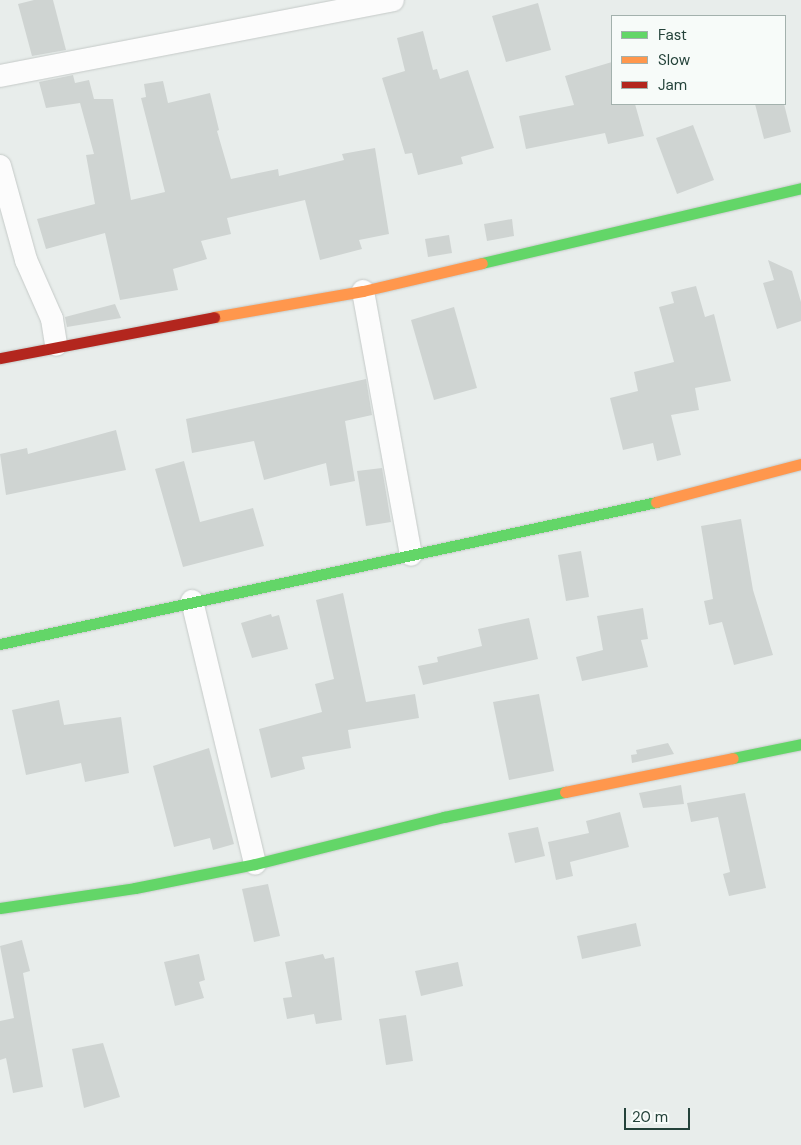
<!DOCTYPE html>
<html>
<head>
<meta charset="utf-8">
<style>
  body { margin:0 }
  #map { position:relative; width:801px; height:1145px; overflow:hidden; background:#e8edeb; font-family:"DM Sans",sans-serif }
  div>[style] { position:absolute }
  .building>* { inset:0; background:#cfd4d2 }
  .roads { filter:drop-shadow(0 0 1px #c5cac8) drop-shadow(0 0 1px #c5cac8) }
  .street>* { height:22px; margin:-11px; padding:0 11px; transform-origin:11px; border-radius:11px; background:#fcfcfc }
  .fast>* { height:11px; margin:-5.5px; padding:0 5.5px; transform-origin:5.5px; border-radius:5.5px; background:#63d668 }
  .slow>* { height:11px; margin:-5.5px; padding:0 5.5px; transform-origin:5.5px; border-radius:5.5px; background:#ff974d }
  .jam>* { height:11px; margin:-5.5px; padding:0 5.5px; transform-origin:5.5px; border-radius:5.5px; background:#b3261e }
  span { translate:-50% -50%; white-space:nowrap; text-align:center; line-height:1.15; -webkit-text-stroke:4px #f7fbf9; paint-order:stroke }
  .legend { position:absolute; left:611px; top:15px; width:175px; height:90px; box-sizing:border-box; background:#f7fbf9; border:1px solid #a3b1ad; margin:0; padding:6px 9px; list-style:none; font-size:15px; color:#24423a }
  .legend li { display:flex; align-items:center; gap:10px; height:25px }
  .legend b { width:25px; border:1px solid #a3b1ad }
  .scale { position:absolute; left:624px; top:1108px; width:66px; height:22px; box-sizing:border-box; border:2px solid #24423a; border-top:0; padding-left:6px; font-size:15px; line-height:18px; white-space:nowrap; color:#24423a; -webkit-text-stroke:4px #f7fbf9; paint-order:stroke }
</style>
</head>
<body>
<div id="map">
  <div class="building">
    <div style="clip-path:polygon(34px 0,53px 0,66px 50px,32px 56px,18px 4px)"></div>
    <div style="clip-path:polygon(538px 3px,551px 50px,506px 62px,492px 16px)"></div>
    <div style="clip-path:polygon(423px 31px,433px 70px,437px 69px,440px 79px,468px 70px,494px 148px,461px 157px,463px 164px,418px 175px,412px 153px,405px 154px,382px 78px,405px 71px,397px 38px)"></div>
    <div style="clip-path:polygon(612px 62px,612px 104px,635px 104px,644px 136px,608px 144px,605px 133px,526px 149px,519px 116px,574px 105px,565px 76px)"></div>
    <div style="clip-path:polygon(73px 75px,75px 83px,89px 80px,94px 99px,113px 99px,131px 200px,165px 192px,141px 98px,146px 97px,144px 84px,163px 81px,168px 103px,210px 93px,219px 130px,217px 131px,231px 179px,278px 169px,279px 176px,344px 160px,342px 154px,375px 148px,389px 234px,359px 240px,362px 249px,320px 260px,305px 200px,227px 218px,231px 234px,201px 241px,207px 259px,173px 269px,178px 290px,120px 300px,105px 233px,46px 249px,37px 219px,95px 204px,86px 155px,94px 154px,80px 103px,46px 108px,39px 82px)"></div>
    <div style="clip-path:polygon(755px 104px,784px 104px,791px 132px,764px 139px)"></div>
    <div style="clip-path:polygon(693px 125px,714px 180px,677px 194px,656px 138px)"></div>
    <div style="clip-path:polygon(512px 219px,514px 236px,487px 241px,484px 224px)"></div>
    <div style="clip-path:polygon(449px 235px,452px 253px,428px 257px,425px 239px)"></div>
    <div style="clip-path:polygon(768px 260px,792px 271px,801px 302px,801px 321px,777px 329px,763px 283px,774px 280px)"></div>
    <div style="clip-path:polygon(696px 286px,705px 317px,714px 314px,731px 381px,695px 388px,699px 410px,671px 415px,681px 455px,657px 461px,653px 443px,623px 450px,610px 398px,638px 391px,634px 372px,674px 362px,659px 307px,674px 303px,671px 292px)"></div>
    <div style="clip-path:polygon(115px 304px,121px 318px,67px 327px,65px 317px)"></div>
    <div style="clip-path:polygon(454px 307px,477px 388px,434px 400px,411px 320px)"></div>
    <div style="clip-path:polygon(366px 379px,372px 415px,345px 421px,355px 481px,330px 486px,326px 463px,264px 480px,254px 441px,192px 453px,186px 419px)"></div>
    <div style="clip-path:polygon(116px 430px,126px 470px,6px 495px,0 454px,27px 448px,28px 454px)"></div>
    <div style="clip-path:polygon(184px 461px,200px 522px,253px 508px,264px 546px,183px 567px,155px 469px)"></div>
    <div style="clip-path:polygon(382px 468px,391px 522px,366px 526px,357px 471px)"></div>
    <div style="clip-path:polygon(741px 519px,753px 590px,773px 655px,734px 665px,722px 622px,709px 625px,704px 601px,713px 599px,701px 526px)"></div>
    <div style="clip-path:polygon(581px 551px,589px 597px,566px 601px,558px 555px)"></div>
    <div style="clip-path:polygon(343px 593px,366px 702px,415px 694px,419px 718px,348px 730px,351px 748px,302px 757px,305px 769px,271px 778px,259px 729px,322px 712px,315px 684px,334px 679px,316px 600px)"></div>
    <div style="clip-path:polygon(643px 608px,648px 639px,641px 640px,648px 667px,582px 681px,576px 657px,603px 650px,597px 616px)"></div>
    <div style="clip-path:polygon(271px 614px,272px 617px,279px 615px,288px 649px,252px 658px,241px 623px)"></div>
    <div style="clip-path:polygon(529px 618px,538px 659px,423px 685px,418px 666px,438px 662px,437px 657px,482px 646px,478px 629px)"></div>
    <div style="clip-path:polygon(539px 694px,554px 771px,509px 780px,493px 702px)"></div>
    <div style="clip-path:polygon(59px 700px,64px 725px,121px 717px,129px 773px,85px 782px,81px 763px,26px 775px,12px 710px)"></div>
    <div style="clip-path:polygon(668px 743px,674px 754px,632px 763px,631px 755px,637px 754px,636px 750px)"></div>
    <div style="clip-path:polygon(209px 748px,234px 844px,213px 850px,210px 838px,174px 847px,153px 766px)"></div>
    <div style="clip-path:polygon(681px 785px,684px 804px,643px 808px,639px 793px)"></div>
    <div style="clip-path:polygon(745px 793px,766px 888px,729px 896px,723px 874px,730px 872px,718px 817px,691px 822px,687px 803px)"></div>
    <div style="clip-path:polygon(620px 812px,629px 847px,570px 862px,573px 876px,556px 880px,548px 842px,589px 833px,586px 821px)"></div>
    <div style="clip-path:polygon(538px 827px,545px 856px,515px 863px,508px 833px)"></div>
    <div style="clip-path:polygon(268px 884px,280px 936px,254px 942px,242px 889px)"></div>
    <div style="clip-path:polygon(636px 923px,641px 946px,582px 959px,577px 936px)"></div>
    <div style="clip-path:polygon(22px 940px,30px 971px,23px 973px,43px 1087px,13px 1093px,6px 1058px,0 1060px,0 1021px,14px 1018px,0 946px)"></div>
    <div style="clip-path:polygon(199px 954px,205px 980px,199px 982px,204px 998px,175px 1006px,164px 962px)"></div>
    <div style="clip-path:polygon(323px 954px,325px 959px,334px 957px,342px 1020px,316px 1024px,314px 1014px,287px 1019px,283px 998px,292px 997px,285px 962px)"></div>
    <div style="clip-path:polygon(458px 962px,463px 986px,421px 996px,415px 971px)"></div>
    <div style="clip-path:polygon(406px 1015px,413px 1061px,386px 1065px,379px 1019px)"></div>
    <div style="clip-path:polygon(103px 1043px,120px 1097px,84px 1108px,72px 1049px)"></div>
  </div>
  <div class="roads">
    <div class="street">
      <div style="left:0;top:76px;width:400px;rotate:-10.9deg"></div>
      <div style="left:0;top:166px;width:98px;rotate:74.5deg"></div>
      <div style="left:26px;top:260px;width:64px;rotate:66.2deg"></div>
      <div style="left:52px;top:319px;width:26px;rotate:81deg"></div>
      <div style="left:363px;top:291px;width:268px;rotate:79.7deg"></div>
      <div style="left:192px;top:601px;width:270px;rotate:76.5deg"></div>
    </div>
    <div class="fast">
      <div style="left:482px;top:263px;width:328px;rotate:-13.2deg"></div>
      <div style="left:0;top:644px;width:671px;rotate:-12.21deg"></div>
      <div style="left:733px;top:758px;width:69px;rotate:-11.6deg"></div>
      <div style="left:0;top:908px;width:136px;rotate:-8.4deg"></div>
      <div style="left:135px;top:888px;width:122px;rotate:-11.3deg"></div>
      <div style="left:255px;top:864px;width:195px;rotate:-14deg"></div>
      <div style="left:444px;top:817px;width:124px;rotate:-11.7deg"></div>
    </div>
    <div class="slow">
      <div style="left:214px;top:317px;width:151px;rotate:-9.9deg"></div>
      <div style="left:363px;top:291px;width:122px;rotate:-13.2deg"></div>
      <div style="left:656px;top:502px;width:150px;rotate:-14.7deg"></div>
      <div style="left:565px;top:792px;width:171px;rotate:-11.4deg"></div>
    </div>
    <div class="jam">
      <div style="left:0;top:358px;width:218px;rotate:-10.8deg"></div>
    </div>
  </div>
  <ul class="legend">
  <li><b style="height:6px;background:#63d668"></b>Fast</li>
  <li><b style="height:6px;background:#ff974d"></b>Slow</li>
  <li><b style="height:6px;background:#b3261e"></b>Jam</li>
  </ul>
  <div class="scale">20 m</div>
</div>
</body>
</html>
